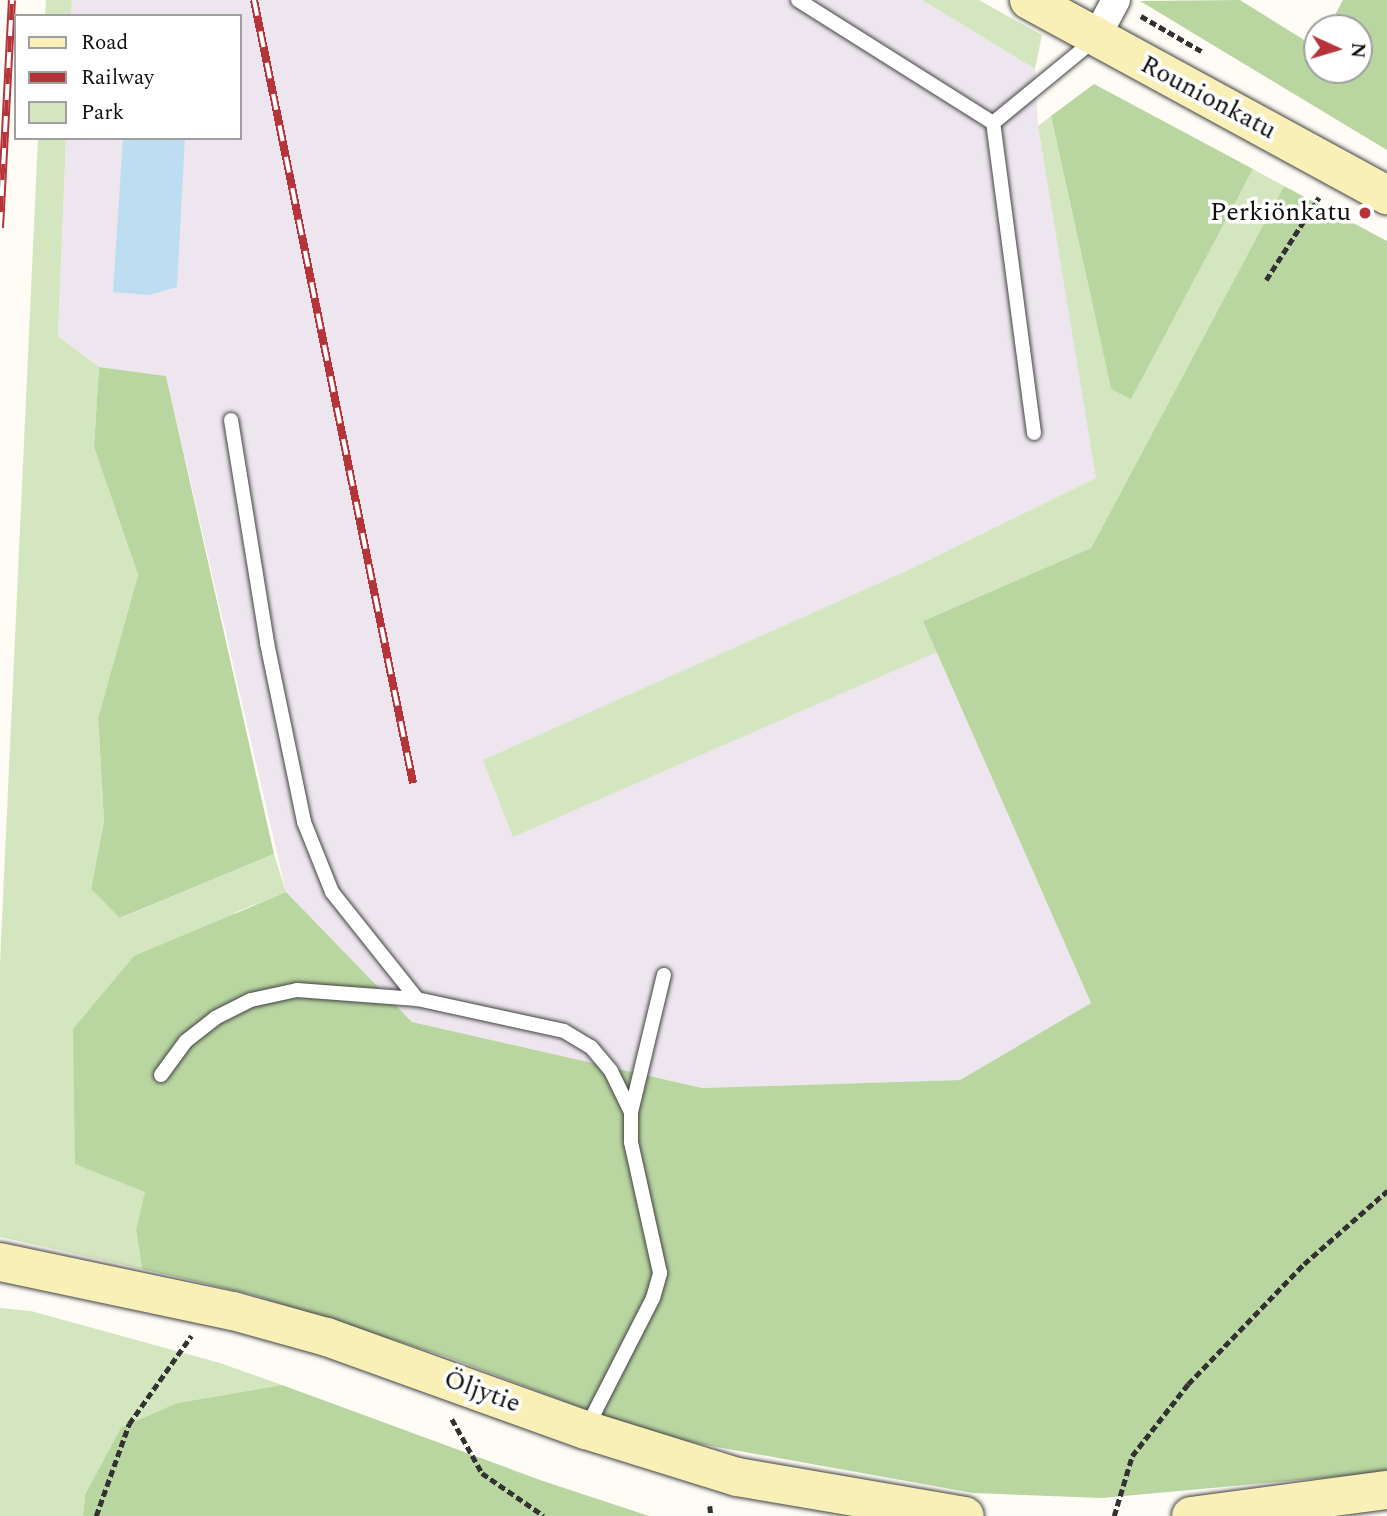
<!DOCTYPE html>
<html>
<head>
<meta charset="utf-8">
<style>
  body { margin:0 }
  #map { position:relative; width:1387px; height:1516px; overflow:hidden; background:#fefcf5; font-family:Spectral,serif }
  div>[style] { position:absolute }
  .industrial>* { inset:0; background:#ede6ee }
  .green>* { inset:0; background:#d4e6c0 }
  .forest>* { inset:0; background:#b9d6a1 }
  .water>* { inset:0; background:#bddef1 }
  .path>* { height:4.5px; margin-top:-2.25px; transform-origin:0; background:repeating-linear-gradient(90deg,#323232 0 7px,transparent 0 10.5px) }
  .roads { filter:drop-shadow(0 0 2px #434343) drop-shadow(0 0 2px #434343) }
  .lane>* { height:14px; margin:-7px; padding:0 7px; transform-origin:7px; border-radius:7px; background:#fff }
  .street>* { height:28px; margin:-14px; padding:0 14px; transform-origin:14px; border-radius:14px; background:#fff }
  .secondary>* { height:38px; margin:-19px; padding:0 19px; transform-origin:19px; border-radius:19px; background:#f8f0b6 }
  .rail>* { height:8px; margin-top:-4px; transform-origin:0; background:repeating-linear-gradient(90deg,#fff 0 16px,#b5343a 0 32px); box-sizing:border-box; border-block:2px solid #b5343a }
  .dots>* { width:19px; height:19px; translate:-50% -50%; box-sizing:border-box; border:4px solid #fff; border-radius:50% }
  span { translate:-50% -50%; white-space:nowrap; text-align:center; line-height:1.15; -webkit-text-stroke:7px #fff; paint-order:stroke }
  .street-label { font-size:26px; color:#101010 }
  .poi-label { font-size:26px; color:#101010 }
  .right { translate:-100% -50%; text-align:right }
  .legend { position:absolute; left:14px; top:14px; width:228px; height:126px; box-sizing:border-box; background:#fff; border:2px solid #9f9f9f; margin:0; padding:9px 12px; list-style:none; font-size:21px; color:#101010 }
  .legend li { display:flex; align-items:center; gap:14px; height:35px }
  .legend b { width:35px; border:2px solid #9f9f9f }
  .north { position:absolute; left:1303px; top:14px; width:70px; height:70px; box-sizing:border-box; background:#fff; border:2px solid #9f9f9f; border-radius:50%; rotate:94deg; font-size:19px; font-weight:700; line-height:28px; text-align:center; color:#101010 }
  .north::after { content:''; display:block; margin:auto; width:24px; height:32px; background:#b5343a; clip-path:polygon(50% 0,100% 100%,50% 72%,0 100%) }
</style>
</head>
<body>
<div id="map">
  <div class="industrial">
    <div style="clip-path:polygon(72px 0,922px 0,1035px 69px,1038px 126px,1097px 478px,902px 573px,1091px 1003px,960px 1080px,702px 1088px,412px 1022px,286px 892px,166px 376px,99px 367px,58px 336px,66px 138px,240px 138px,240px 16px,71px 16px)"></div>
  </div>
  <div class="green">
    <div style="clip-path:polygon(46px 0,72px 0,71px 16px,45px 16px)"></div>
    <div style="clip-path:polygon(922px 0,979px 0,1042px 35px,1035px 69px)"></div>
    <div style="clip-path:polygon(1051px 116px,1111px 389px,1131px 398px,1253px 169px,1284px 186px,1091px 548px,923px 621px,937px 652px,513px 837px,483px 760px,902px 573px,1096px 478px,1038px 126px)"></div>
    <div style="clip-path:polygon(38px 138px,66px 138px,58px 336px,99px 367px,94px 447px,138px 575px,98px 718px,104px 821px,91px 889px,121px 918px,274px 854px,286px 892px,234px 913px,136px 1230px,142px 1269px,0 1237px,0 963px)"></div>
    <div style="clip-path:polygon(0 1308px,31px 1311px,220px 1363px,282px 1385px,177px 1403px,85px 1495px,83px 1516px,0 1516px)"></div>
  </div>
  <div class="forest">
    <div style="clip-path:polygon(1240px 0,1317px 48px,1317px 70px,1359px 70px,1359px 28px,1328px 28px,1343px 0,1387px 0,1387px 150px,1140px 1px)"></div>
    <div style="clip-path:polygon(1094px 84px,1253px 169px,1131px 399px,1111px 389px,1051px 116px)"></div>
    <div style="clip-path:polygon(1284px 186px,1387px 241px,1387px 1472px,1102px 1498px,973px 1493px,656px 1436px,453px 1359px,250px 1294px,142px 1269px,136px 1230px,145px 1192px,75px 1164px,73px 1029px,134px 956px,286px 892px,412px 1022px,702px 1088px,960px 1080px,1091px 1003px,923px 621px,1091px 548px)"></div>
    <div style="clip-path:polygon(99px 367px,166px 376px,274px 854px,120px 918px,91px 889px,104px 821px,98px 718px,138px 575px,94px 447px)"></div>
    <div style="clip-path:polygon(282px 1385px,543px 1481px,649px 1516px,83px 1516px,85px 1495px,121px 1428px,177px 1403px)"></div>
  </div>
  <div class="water">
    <div style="clip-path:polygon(123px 138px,185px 138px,177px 287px,149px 295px,113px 292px)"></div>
  </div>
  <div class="path">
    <div style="left:1141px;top:16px;width:72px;rotate:30.1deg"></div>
    <div style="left:1266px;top:280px;width:98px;rotate:-57.4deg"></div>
    <div style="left:452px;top:1419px;width:62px;rotate:60.9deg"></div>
    <div style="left:482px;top:1473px;width:75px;rotate:34.7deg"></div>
    <div style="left:710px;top:1506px;width:10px;rotate:84deg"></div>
    <div style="left:96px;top:1516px;width:98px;rotate:-70.3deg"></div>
    <div style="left:129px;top:1424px;width:108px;rotate:-54.8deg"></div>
    <div style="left:1114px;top:1516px;width:63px;rotate:-73.3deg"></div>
    <div style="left:1132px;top:1456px;width:91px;rotate:-52.1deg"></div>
    <div style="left:1188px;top:1384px;width:167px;rotate:-46deg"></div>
    <div style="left:1304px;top:1264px;width:111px;rotate:-41.3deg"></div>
  </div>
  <div class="roads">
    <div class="lane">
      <div style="left:798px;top:0;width:231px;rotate:32.2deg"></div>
      <div style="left:231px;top:420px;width:226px;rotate:80.8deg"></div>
      <div style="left:267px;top:643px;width:183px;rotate:78.3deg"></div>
      <div style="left:304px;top:822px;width:75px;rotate:68.2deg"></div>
      <div style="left:332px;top:892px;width:137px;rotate:51.5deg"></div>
      <div style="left:417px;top:999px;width:150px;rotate:12.3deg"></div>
      <div style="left:564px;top:1031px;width:31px;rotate:31deg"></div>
      <div style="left:591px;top:1047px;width:31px;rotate:50deg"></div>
      <div style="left:611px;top:1071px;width:46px;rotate:64deg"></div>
      <div style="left:1034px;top:433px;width:313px;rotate:-97.5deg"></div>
      <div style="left:993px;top:123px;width:131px;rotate:-39.4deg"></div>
      <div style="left:161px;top:1075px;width:42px;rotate:-53.7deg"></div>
      <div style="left:186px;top:1041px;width:37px;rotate:-38deg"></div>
      <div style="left:215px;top:1018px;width:40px;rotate:-26.6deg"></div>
      <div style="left:251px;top:1000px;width:47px;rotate:-12.3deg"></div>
      <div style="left:297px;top:990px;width:120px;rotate:4.3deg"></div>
      <div style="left:586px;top:1429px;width:147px;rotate:-62.9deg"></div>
      <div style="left:653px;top:1298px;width:26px;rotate:-74deg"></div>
      <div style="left:660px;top:1273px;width:134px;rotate:-102.5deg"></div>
      <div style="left:631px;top:1142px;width:30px;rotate:-90deg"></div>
      <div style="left:631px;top:1112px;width:141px;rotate:-76.5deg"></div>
    </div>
    <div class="street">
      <div style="left:1095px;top:39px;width:44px;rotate:-61.7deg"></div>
    </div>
    <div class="secondary">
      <div style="left:1029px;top:0;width:408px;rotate:28.6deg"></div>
      <div style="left:0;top:1262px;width:238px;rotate:11.9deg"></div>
      <div style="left:233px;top:1311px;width:98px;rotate:15.5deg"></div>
      <div style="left:327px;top:1337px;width:275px;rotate:19.8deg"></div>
      <div style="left:586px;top:1430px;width:158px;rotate:17.3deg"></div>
      <div style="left:737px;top:1477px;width:231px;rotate:9.7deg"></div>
      <div style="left:1191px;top:1516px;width:198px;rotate:-7.6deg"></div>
    </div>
  </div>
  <div class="rail">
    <div style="left:254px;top:0;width:799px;rotate:78.52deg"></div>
    <div style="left:0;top:228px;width:228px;rotate:-87deg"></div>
  </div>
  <div class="dots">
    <div style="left:1365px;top:213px;background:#b5343a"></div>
  </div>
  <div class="street-label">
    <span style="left:1208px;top:98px;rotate:28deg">Rounionkatu</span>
    <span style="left:482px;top:1392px;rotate:20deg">Öljytie</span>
  </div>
  <div class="poi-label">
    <span class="right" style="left:1351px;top:213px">Perkiönkatu</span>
  </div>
  <ul class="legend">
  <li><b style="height:9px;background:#f8f0b6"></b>Road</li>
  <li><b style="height:9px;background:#b5343a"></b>Railway</li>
  <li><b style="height:19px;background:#d4e6c0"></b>Park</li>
  </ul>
  <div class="north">N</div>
</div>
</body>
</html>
